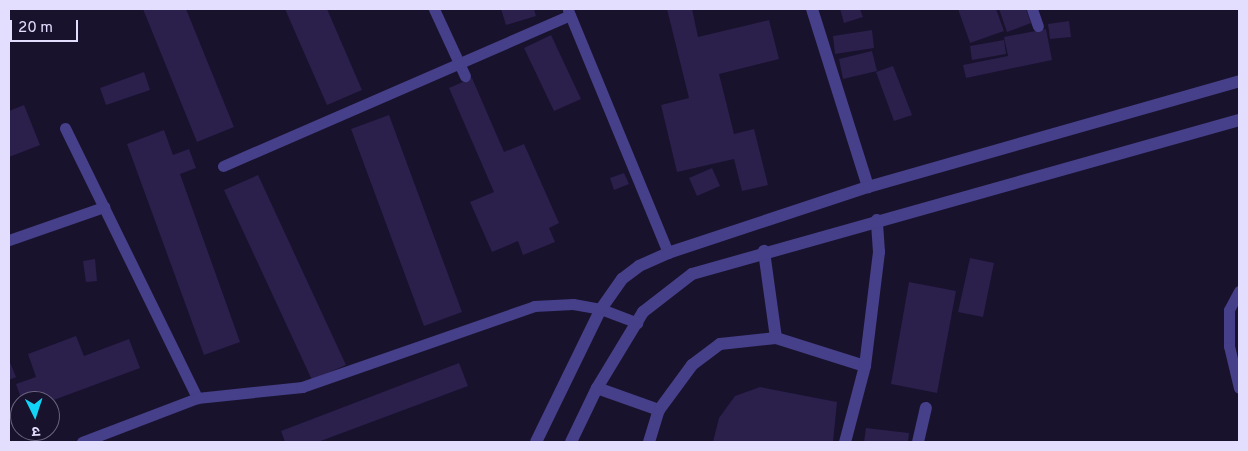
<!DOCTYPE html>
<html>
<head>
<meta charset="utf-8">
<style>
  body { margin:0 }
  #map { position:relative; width:1248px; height:451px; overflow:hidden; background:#18122c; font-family:Overpass,"Noto Sans Devanagari",sans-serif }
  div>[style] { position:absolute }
  .building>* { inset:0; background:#2b1f4c }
  .service>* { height:11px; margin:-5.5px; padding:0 5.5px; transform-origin:5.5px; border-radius:5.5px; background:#463f89 }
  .minor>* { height:12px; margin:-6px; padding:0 6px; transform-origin:6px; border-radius:6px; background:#463f89 }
  .tertiary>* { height:12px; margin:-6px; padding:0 6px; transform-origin:6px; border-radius:6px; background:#463f89 }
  span { translate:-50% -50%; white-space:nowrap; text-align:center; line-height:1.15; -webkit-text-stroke:4px #18122c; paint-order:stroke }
  .frame { position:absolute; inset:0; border:10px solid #e4defe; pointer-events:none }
  .north { position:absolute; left:10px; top:391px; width:50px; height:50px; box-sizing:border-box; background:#18122c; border:1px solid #6a6480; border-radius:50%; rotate:176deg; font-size:14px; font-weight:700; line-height:20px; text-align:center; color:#e4defe }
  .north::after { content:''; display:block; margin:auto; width:18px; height:22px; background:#11d4f7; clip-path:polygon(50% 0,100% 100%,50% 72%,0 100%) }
  .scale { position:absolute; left:10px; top:20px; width:68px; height:22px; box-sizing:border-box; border:2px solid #e4defe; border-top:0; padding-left:6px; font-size:15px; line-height:18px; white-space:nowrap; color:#e4defe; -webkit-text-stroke:4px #18122c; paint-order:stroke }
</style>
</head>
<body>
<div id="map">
  <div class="building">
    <div style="clip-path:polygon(143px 9px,186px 9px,234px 127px,197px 142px)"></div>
    <div style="clip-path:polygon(285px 9px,327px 9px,362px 90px,327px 105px)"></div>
    <div style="clip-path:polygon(501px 9px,534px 9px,536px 16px,506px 25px)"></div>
    <div style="clip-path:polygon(667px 9px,692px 9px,698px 37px,769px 20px,779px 59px,719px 74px,734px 134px,754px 129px,768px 185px,742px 191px,734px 159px,677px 172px,661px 105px,689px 98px)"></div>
    <div style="clip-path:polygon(840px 9px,860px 9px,863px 17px,844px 23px)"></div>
    <div style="clip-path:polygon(958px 9px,996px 9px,1004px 31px,970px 43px)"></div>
    <div style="clip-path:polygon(999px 9px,1026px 9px,1031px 23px,1007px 32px)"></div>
    <div style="clip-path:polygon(1069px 21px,1071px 37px,1050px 39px,1048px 24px)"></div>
    <div style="clip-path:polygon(1046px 29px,1052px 60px,966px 78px,963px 65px,1008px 56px,1004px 37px)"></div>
    <div style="clip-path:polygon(872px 30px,874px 48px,835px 54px,833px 36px)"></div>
    <div style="clip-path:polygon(551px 35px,581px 99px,554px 111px,524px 48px)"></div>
    <div style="clip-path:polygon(1004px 40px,1006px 54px,972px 60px,970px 46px)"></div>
    <div style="clip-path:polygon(872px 51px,877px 71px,843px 79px,839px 59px)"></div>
    <div style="clip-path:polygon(893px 66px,912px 115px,894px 121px,876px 72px)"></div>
    <div style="clip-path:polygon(144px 72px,150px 90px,106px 105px,100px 88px)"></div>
    <div style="clip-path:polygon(472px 78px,504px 152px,524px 144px,559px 223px,549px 228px,555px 242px,523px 255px,518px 241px,492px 252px,470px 202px,494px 192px,449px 88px)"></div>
    <div style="clip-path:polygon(24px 105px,40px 145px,9px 157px,9px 111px)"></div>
    <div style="clip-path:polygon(389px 115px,462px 312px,424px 326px,351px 129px)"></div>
    <div style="clip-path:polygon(164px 130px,173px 155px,189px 149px,196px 168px,180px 174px,240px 342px,204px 355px,127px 144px)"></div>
    <div style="clip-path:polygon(712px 168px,720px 186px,697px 196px,689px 178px)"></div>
    <div style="clip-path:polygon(624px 173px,629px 184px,614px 190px,610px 178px)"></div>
    <div style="clip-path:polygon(258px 175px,346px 365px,312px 380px,224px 190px)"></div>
    <div style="clip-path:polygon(970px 258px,994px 263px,983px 317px,958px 312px)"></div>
    <div style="clip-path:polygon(95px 259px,97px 281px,86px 282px,83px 261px)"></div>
    <div style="clip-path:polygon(909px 282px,956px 291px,937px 393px,891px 384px)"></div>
    <div style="clip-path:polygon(76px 336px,84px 356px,129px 339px,140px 368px,51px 401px,22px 401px,16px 384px,36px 377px,28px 354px)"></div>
    <div style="clip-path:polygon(9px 360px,16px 377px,9px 380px)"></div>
    <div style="clip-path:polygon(459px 363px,468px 386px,318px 442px,285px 442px,281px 431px)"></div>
    <div style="clip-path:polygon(760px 387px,837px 402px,833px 442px,713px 442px,719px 418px,735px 396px)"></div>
    <div style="clip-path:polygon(866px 428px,909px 433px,908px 442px,864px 442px)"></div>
  </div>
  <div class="service">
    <div style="left:434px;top:9px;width:74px;rotate:65.2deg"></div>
    <div style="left:1032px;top:9px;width:18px;rotate:71deg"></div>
    <div style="left:568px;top:10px;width:263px;rotate:67.6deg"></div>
    <div style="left:65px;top:128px;width:301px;rotate:63.9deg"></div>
    <div style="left:223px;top:166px;width:378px;rotate:-23.5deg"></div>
    <div style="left:9px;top:240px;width:101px;rotate:-19.2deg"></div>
    <div style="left:1239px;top:291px;width:21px;rotate:118deg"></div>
    <div style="left:1229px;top:310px;width:36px;rotate:90deg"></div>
    <div style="left:1229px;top:346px;width:43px;rotate:76.6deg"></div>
    <div style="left:82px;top:442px;width:123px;rotate:-20.9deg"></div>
    <div style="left:197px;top:398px;width:106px;rotate:-6deg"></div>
    <div style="left:302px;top:387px;width:246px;rotate:-19.2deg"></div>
    <div style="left:534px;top:306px;width:39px;rotate:-3deg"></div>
    <div style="left:573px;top:304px;width:28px;rotate:10deg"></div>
    <div style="left:601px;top:309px;width:39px;rotate:21deg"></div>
  </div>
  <div class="minor">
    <div style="left:812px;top:9px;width:187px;rotate:72.5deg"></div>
    <div style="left:776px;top:338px;width:93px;rotate:17.5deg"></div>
    <div style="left:865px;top:366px;width:79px;rotate:104.7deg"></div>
    <div style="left:865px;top:366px;width:115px;rotate:-83deg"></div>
    <div style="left:879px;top:252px;width:32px;rotate:-94deg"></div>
    <div style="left:597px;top:388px;width:66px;rotate:19.5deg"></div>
    <div style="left:649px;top:442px;width:34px;rotate:-73deg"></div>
    <div style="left:659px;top:410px;width:56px;rotate:-53.7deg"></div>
    <div style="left:692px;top:365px;width:35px;rotate:-37deg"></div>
    <div style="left:720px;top:344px;width:56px;rotate:-6.1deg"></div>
    <div style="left:776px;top:338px;width:88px;rotate:-97.9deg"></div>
    <div style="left:918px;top:442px;width:35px;rotate:-77deg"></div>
  </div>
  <div class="tertiary">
    <div style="left:536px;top:442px;width:148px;rotate:-64deg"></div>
    <div style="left:601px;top:309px;width:37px;rotate:-55deg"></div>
    <div style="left:622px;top:279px;width:21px;rotate:-37deg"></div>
    <div style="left:639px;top:266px;width:32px;rotate:-24deg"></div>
    <div style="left:668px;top:253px;width:211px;rotate:-18.3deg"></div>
    <div style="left:868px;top:187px;width:386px;rotate:-15.9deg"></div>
    <div style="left:571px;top:442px;width:60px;rotate:-64.3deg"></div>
    <div style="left:597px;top:388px;width:89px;rotate:-58.8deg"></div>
    <div style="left:643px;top:312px;width:62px;rotate:-37.8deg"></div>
    <div style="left:692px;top:274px;width:568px;rotate:-15.72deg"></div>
  </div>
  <div class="frame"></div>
  <div class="north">उ</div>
  <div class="scale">20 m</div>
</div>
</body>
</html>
